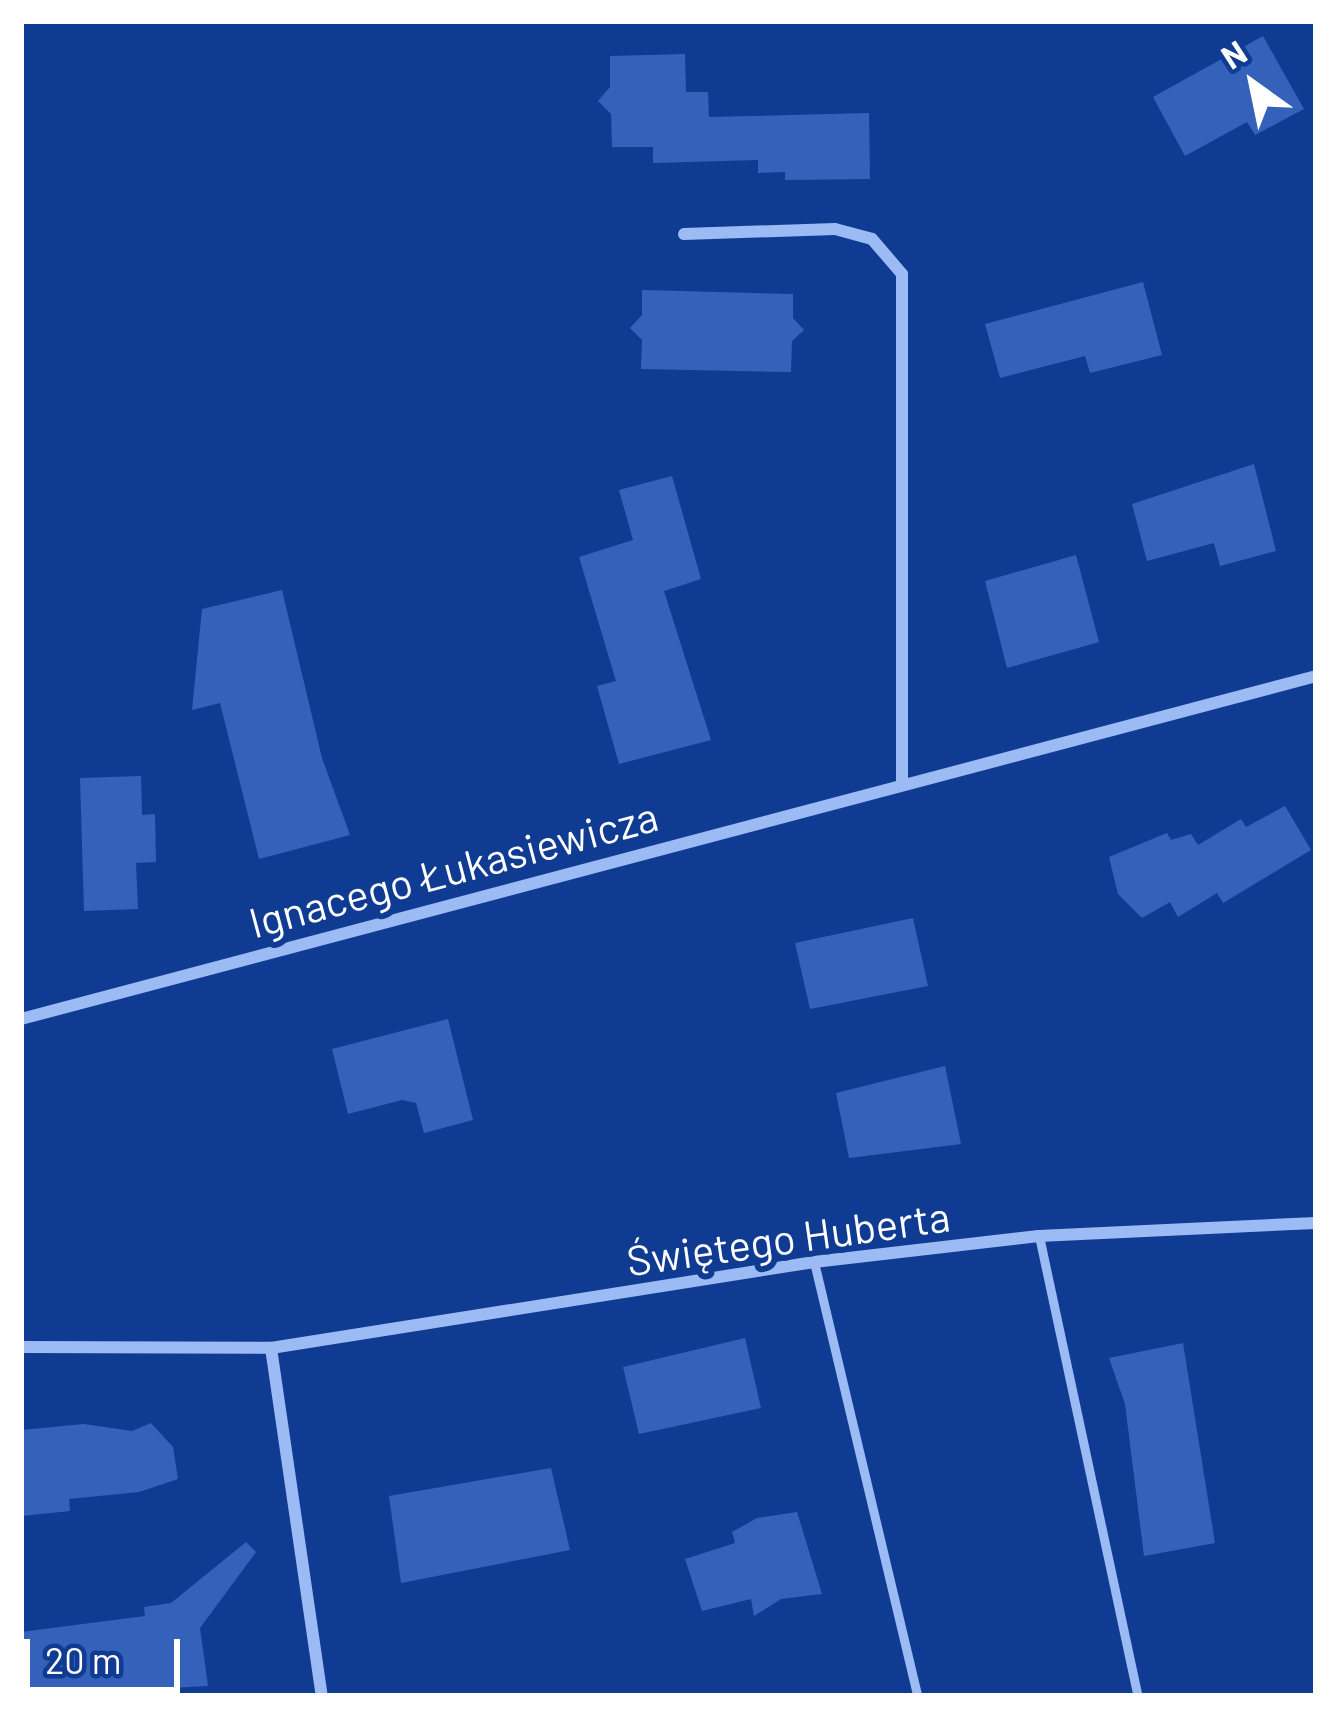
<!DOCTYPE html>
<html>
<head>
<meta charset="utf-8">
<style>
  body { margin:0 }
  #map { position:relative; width:1337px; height:1717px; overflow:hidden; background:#103b93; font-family:Barlow,sans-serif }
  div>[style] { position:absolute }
  .building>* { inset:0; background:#3462bb }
  .lane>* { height:9px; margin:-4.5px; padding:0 4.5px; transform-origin:4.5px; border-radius:4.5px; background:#9cbaf4 }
  .street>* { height:12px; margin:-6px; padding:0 6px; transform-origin:6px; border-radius:6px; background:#9cbaf4 }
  span { translate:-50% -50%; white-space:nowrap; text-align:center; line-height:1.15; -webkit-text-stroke:12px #103b93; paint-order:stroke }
  .street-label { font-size:42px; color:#fff }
  .frame { position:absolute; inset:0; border:24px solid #fff; pointer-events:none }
  .north { position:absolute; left:1193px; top:24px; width:120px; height:120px; -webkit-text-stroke:9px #103b93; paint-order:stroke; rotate:327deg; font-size:33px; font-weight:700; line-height:48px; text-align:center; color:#fff }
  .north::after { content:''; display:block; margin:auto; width:42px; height:54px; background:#fff; clip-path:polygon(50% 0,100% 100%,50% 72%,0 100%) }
  .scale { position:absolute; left:24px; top:1639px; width:156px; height:54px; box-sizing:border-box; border:6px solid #fff; border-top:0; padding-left:15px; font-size:36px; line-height:42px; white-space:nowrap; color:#fff; -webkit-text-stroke:9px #103b93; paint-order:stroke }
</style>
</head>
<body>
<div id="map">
  <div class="building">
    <div style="clip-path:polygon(1263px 36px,1304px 109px,1255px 135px,1247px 122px,1185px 156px,1153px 97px)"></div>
    <div style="clip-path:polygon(685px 54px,686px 92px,708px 92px,709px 117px,869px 113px,870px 179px,785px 180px,785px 172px,758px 173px,758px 160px,653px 163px,653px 147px,612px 147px,611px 114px,598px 101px,610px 87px,610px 56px)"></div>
    <div style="clip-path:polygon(1143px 282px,1162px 355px,1090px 373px,1085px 356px,1000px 378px,985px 324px)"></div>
    <div style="clip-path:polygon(642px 290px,793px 294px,793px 318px,804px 330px,792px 341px,791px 372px,641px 369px,642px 340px,630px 328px,642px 315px)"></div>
    <div style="clip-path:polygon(1254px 464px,1276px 551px,1220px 566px,1214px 543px,1147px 561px,1132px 504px)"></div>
    <div style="clip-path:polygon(672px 476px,701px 579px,664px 591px,711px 740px,619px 764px,597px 686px,616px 681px,579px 557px,633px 540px,619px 490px)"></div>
    <div style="clip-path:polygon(1076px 555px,1099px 642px,1007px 668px,985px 581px)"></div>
    <div style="clip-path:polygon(282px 590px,322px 758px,350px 835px,259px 859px,220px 703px,192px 710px,202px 609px)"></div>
    <div style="clip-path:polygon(141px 776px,142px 815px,155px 814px,156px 862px,136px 863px,138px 909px,84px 911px,80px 778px)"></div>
    <div style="clip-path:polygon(1285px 806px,1311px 850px,1223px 903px,1217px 893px,1178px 917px,1170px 902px,1142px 918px,1118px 894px,1109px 857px,1167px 833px,1171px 840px,1191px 834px,1198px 845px,1241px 819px,1246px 827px)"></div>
    <div style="clip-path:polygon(913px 918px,928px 986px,810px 1009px,795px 943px)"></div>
    <div style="clip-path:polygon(448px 1019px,473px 1120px,424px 1133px,416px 1103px,402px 1100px,348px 1114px,332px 1049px)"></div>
    <div style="clip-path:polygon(945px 1066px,961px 1144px,849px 1158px,836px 1093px)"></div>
    <div style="clip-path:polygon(745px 1338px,761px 1408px,639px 1434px,623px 1367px)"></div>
    <div style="clip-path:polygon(1183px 1343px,1215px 1543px,1144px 1556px,1125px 1404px,1109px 1358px)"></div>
    <div style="clip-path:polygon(151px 1423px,173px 1447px,178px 1479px,139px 1492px,69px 1499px,70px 1511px,21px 1516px,21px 1430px,84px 1424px,132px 1431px)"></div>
    <div style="clip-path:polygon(551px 1468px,570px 1550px,401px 1583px,389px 1496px)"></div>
    <div style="clip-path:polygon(797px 1512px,822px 1594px,781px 1599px,754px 1616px,751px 1599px,702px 1611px,685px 1559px,735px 1543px,732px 1532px,757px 1518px)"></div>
    <div style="clip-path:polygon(246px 1542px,256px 1552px,200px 1628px,208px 1686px,21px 1696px,21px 1632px,145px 1616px,144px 1607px,171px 1603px)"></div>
  </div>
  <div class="lane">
    <div style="left:1039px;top:1236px;width:471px;rotate:77.9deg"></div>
    <div style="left:814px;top:1262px;width:446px;rotate:76.6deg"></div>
  </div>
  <div class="street">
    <div style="left:684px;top:234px;width:151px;rotate:-1.9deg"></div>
    <div style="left:835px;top:229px;width:38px;rotate:15deg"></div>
    <div style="left:872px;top:239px;width:46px;rotate:49.4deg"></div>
    <div style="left:902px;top:274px;width:510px;rotate:90deg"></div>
    <div style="left:21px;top:1019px;width:1340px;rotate:-14.83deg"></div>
    <div style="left:21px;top:1347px;width:250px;rotate:0.2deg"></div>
    <div style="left:271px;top:1348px;width:550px;rotate:-9deg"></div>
    <div style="left:814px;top:1262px;width:226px;rotate:-6.6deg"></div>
    <div style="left:1039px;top:1236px;width:277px;rotate:-2.7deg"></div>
    <div style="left:271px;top:1348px;width:352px;rotate:81.7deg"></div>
  </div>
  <div class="street-label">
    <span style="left:453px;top:868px;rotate:-15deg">Ignacego Łukasiewicza</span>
    <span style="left:788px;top:1237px;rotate:-8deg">Świętego Huberta</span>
  </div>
  <div class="frame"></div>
  <div class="north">N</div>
  <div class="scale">20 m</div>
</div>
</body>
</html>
